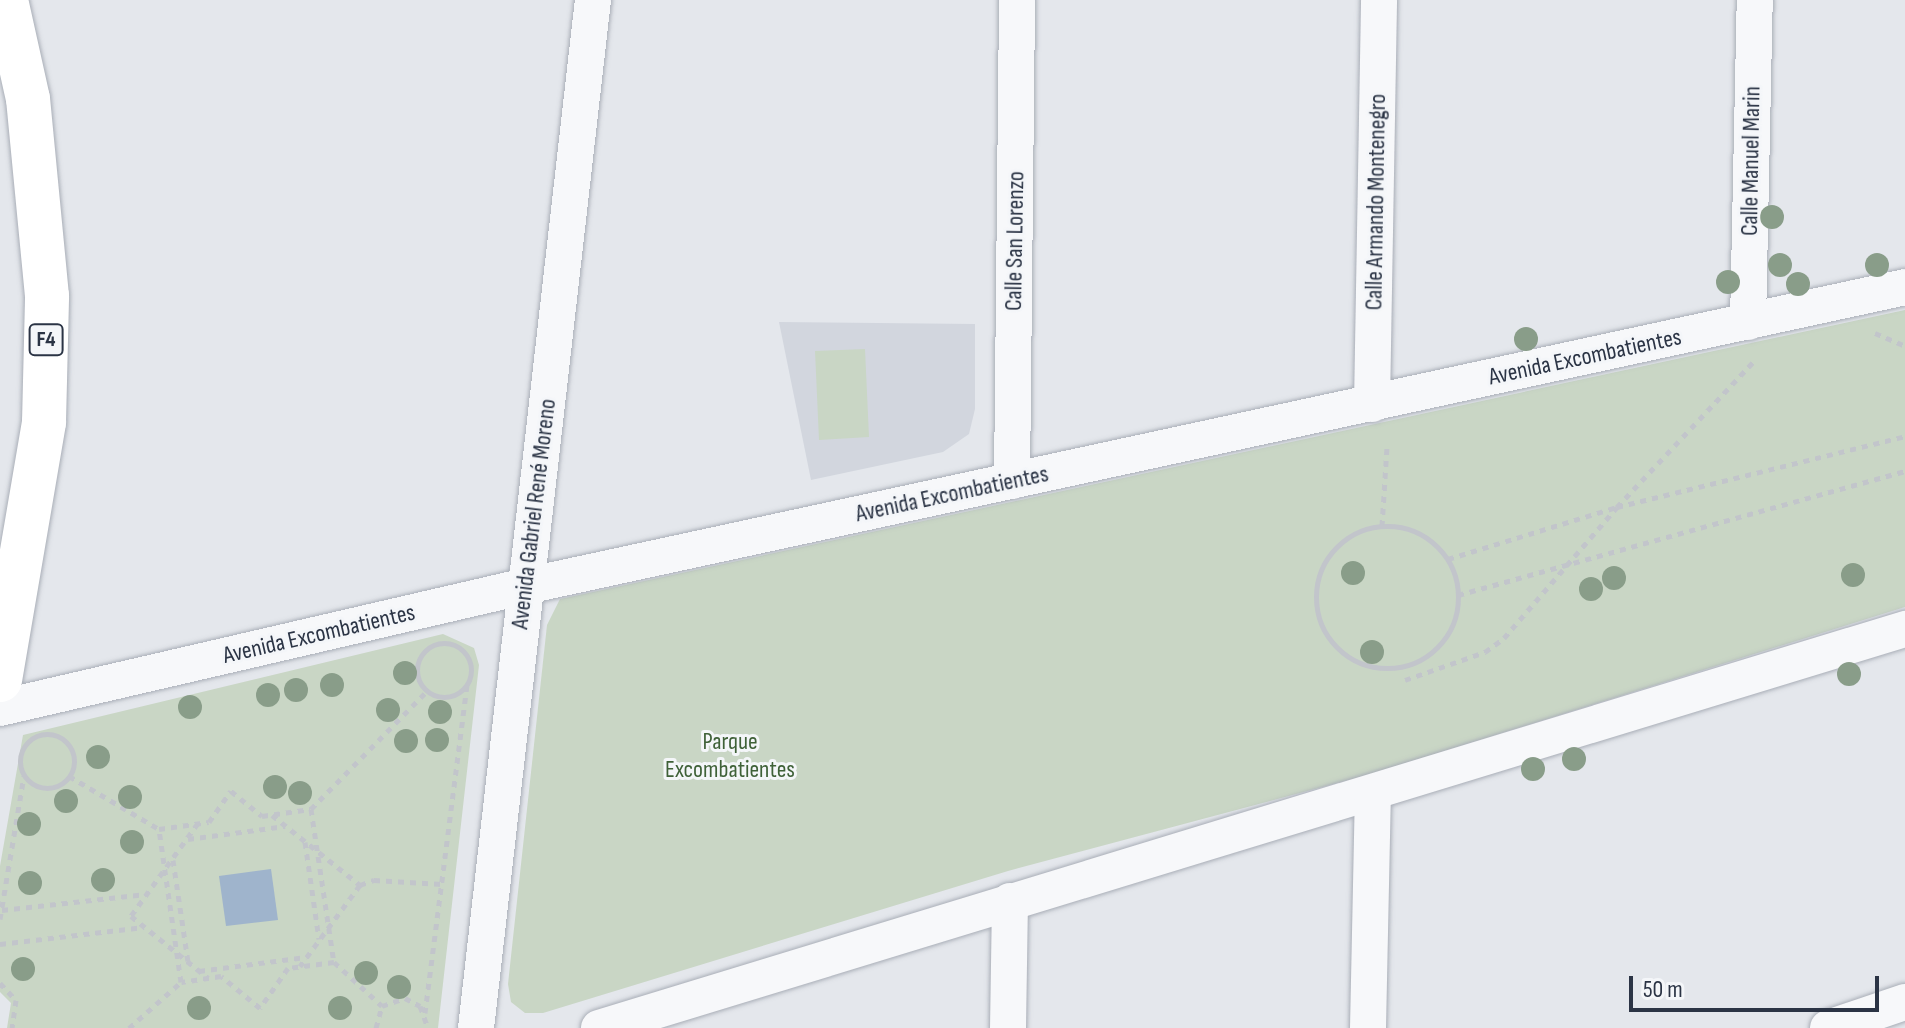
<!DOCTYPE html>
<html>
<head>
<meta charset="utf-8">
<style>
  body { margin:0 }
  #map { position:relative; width:1905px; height:1028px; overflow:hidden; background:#e4e7ec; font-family:"Sofia Sans Condensed",sans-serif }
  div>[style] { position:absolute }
  .built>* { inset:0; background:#d2d6de }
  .green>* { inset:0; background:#c9d6c5 }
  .water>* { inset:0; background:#9fb4cc }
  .path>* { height:5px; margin-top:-2.5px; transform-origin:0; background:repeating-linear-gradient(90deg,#c2c5cb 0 6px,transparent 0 12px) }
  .path>.ring { margin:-2.5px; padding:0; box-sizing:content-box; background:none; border:5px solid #c2c5cb; border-radius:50% }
  .roads { filter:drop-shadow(0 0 2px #a9aeb7) drop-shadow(0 0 2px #a9aeb7) }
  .minor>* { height:36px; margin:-18px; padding:0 18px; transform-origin:18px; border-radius:18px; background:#f7f8fa }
  .highway>* { height:44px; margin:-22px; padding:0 22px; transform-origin:22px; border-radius:22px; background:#fff }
  .trees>* { width:24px; height:24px; margin:-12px; border-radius:50%; background:#899d89 }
  span { translate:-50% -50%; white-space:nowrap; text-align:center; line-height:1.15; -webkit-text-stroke:6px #f4f6f9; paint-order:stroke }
  .shield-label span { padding:2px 6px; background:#f4f6f9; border:2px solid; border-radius:6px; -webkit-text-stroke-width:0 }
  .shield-label { font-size:22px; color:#2b3445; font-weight:700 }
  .street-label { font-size:24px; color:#2b3445 }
  .park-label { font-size:24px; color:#3f6138 }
  .scale { position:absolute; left:1629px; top:976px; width:250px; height:36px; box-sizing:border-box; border:4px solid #2b3445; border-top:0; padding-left:10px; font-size:24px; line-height:28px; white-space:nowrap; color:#2b3445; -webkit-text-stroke:6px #f4f6f9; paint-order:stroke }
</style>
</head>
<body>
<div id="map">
  <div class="built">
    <div style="clip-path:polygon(779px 322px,975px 324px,975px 409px,969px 434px,943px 452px,811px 480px)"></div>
  </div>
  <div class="green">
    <div style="clip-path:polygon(1905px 310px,1905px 607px,1371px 774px,1008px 871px,543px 1013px,525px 1013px,511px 1002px,508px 984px,547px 625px,560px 599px)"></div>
    <div style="clip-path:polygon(865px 349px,869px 437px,819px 440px,815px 351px)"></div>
    <div style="clip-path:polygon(443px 634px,474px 648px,479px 665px,438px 1028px,7px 1028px,11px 1003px,0 992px,0 866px,23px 735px)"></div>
  </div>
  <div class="water">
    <div style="clip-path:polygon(271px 869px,278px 920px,226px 926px,219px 876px)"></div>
  </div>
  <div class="path">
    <div style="left:1875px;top:333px;width:33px;rotate:23deg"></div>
    <div style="left:1382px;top:526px;width:79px;rotate:-86.4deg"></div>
    <div class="ring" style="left:1316px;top:526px;width:137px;height:137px"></div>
    <div style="left:1448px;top:559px;width:177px;rotate:-17.1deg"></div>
    <div style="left:1617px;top:507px;width:297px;rotate:-13.8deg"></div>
    <div style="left:1458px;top:595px;width:464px;rotate:-15.5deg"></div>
    <div class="ring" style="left:417px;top:643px;width:49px;height:49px"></div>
    <div style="left:1405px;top:680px;width:85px;rotate:-19.3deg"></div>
    <div style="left:1485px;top:652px;width:24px;rotate:-36deg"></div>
    <div style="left:1504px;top:638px;width:173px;rotate:-49.2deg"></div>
    <div style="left:1617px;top:507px;width:203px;rotate:-46.8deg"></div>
    <div class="ring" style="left:20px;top:734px;width:49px;height:49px"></div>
    <div style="left:69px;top:776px;width:104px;rotate:30.5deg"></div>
    <div style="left:231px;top:791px;width:40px;rotate:39deg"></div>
    <div style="left:262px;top:816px;width:49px;rotate:-8.1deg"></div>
    <div style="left:311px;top:809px;width:155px;rotate:81.5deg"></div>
    <div style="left:334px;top:962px;width:46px;rotate:172.6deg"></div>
    <div style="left:288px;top:968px;width:49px;rotate:125deg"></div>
    <div style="left:260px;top:1008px;width:50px;rotate:-140.6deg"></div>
    <div style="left:221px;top:976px;width:40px;rotate:171.5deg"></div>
    <div style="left:181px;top:982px;width:155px;rotate:-98.2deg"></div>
    <div style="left:159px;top:829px;width:50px;rotate:-8deg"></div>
    <div style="left:209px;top:822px;width:38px;rotate:-55deg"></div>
    <div style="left:311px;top:809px;width:167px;rotate:-45.5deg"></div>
    <div style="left:272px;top:815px;width:112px;rotate:38.5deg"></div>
    <div style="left:360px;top:885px;width:101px;rotate:126.5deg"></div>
    <div style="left:198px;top:823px;width:115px;rotate:125.8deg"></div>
    <div style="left:131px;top:916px;width:99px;rotate:38.8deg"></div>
    <div style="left:188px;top:839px;width:98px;rotate:-7.6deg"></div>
    <div style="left:305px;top:842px;width:98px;rotate:81.8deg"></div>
    <div style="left:173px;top:860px;width:102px;rotate:81.6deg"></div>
    <div style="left:360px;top:885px;width:15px;rotate:-20deg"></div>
    <div style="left:374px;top:880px;width:68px;rotate:3.4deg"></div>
    <div style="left:2px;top:910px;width:145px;rotate:-6.3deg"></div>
    <div style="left:0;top:919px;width:145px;rotate:-80.5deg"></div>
    <div style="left:0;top:944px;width:145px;rotate:-6.7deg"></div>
    <div style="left:334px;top:962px;width:65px;rotate:42.5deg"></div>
    <div style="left:199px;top:971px;width:108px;rotate:-7.5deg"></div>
    <div style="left:0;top:983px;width:23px;rotate:47deg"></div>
    <div style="left:16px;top:1000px;width:28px;rotate:98deg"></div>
    <div style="left:425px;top:1013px;width:330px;rotate:-82.7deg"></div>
    <div style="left:129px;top:1028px;width:69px;rotate:-41.5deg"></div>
    <div style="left:376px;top:1028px;width:23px;rotate:-75deg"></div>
    <div style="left:382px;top:1006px;width:24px;rotate:-19deg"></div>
    <div style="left:405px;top:998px;width:17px;rotate:28deg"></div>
    <div style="left:420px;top:1006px;width:23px;rotate:70deg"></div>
  </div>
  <div class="roads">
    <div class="minor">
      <div style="left:1748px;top:322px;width:322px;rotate:-88.8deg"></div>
      <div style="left:1372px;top:404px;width:404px;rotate:-89deg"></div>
      <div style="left:1012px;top:481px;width:481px;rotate:-89.4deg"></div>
      <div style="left:0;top:708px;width:540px;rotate:-13.06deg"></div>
      <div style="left:526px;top:586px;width:1411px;rotate:-12.23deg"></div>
      <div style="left:476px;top:1028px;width:1035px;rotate:-83.51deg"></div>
      <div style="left:599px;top:1028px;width:1366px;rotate:-16.99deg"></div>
      <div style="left:1008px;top:1028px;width:127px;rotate:-89.1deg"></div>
      <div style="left:1368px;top:1028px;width:235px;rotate:-88.8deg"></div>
      <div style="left:1828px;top:1028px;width:81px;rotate:-18.7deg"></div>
    </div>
    <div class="highway">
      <div style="left:0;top:680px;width:262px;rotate:-80.3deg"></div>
      <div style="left:44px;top:422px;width:126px;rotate:-88.6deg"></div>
      <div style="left:47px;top:296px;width:198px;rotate:-95.5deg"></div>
      <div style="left:28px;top:99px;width:101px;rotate:-102.5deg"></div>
    </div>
  </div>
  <div class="trees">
    <div style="left:1772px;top:217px"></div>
    <div style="left:1780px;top:265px"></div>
    <div style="left:1877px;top:265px"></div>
    <div style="left:1728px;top:282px"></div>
    <div style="left:1798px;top:284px"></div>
    <div style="left:1526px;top:339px"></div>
    <div style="left:1353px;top:573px"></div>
    <div style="left:1853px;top:575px"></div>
    <div style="left:1614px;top:578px"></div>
    <div style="left:1591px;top:589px"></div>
    <div style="left:1372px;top:652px"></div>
    <div style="left:405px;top:673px"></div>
    <div style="left:1849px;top:674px"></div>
    <div style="left:332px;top:685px"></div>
    <div style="left:296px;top:690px"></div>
    <div style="left:268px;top:695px"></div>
    <div style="left:190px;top:707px"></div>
    <div style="left:388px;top:710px"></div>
    <div style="left:440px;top:712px"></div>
    <div style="left:437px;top:740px"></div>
    <div style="left:406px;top:741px"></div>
    <div style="left:98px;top:757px"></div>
    <div style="left:1574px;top:759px"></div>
    <div style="left:1533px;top:769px"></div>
    <div style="left:275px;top:787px"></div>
    <div style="left:300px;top:793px"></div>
    <div style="left:130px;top:797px"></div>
    <div style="left:66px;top:801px"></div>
    <div style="left:29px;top:824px"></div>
    <div style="left:132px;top:842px"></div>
    <div style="left:103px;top:880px"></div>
    <div style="left:30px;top:883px"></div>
    <div style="left:23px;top:969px"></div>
    <div style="left:366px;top:973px"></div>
    <div style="left:399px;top:987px"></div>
    <div style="left:199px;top:1008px"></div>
    <div style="left:340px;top:1008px"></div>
  </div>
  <div class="shield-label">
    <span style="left:46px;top:340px">F4</span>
  </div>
  <div class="street-label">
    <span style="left:1751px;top:161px;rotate:-89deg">Calle Manuel Marin</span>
    <span style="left:1376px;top:202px;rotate:-89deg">Calle Armando Montenegro</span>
    <span style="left:1015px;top:241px;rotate:-89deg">Calle San Lorenzo</span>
    <span style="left:1585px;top:357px;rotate:-12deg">Avenida Excombatientes</span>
    <span style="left:952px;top:494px;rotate:-12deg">Avenida Excombatientes</span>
    <span style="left:534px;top:514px;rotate:-83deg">Avenida Gabriel René Moreno</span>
    <span style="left:319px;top:634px;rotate:-13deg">Avenida Excombatientes</span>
  </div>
  <div class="park-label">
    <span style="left:730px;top:756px">Parque<br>Excombatientes</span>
  </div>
  <div class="scale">50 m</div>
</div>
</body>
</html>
